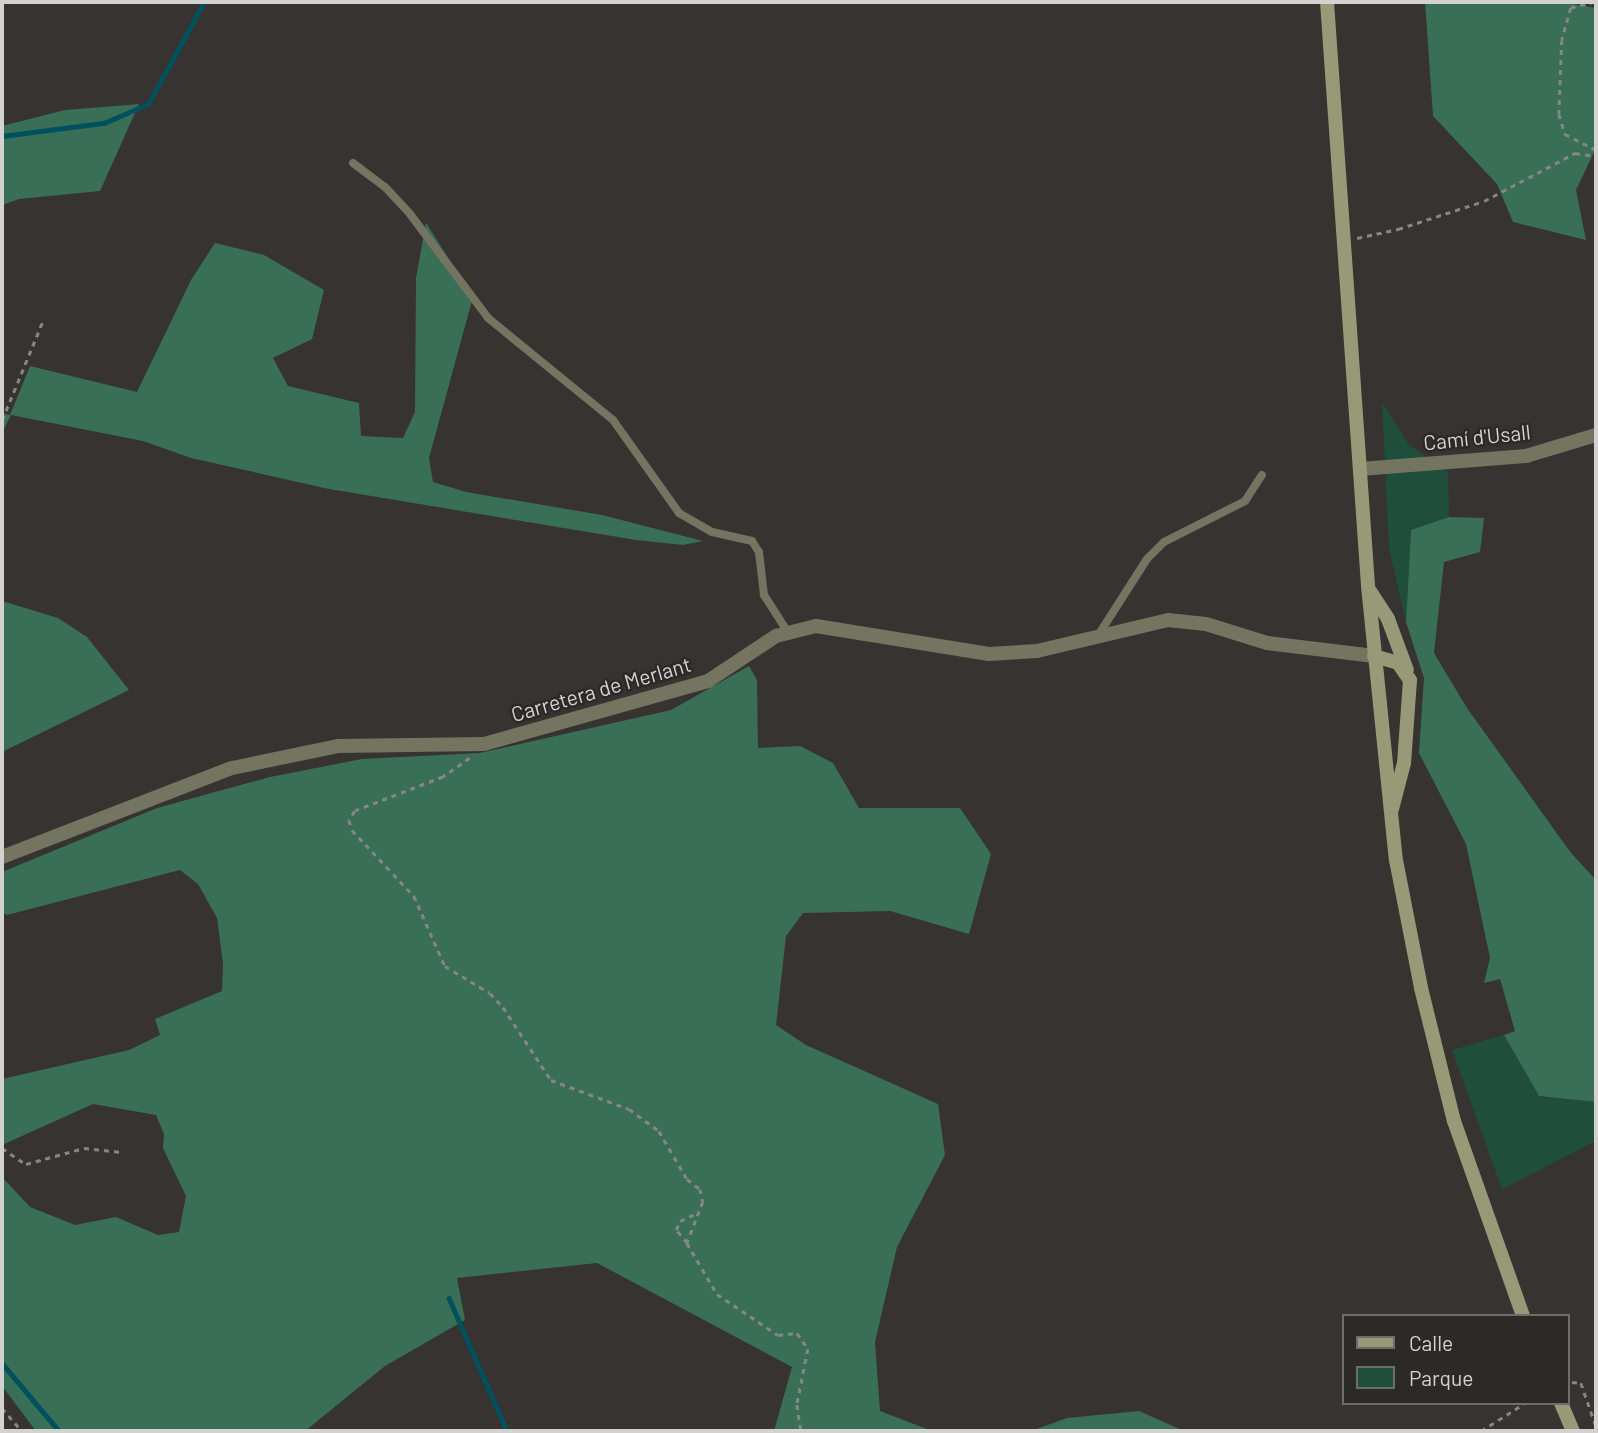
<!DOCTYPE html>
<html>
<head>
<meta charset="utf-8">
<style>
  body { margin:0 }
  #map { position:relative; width:1598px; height:1433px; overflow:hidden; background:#363331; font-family:Barlow,sans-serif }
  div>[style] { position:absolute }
  .green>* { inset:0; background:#1f4f3b }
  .forest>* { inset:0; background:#396f57 }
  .stream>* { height:4.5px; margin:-2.25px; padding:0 2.25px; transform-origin:2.25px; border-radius:2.25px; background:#00515d }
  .path>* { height:2.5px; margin-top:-1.25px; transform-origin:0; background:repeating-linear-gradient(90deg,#878684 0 5px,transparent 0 10px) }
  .lane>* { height:8px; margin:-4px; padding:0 4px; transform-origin:4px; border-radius:4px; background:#737560 }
  .street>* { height:14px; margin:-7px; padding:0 7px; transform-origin:7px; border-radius:7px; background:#737560 }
  .secondary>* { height:14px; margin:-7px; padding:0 7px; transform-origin:7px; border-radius:7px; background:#979977 }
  span { translate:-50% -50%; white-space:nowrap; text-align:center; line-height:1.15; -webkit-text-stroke:5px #2c2a27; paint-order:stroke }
  .street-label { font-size:21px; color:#d3d2d0 }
  .frame { position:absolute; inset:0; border:4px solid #d3d2d0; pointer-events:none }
  .legend { position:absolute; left:1342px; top:1314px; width:228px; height:91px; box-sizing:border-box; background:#2c2a27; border:2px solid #6f6d6b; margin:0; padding:9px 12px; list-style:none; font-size:21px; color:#d3d2d0 }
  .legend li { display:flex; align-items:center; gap:14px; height:35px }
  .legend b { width:35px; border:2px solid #6f6d6b }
</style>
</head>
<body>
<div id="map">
  <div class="green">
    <div style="clip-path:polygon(1382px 402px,1409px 445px,1448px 472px,1449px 517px,1411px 530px,1406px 622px,1389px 548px)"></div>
    <div style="clip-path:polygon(1504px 1035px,1539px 1096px,1596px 1102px,1596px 1141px,1502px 1189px,1452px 1050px)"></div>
  </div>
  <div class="forest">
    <div style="clip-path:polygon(1425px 2px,1562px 2px,1596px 8px,1596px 148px,1576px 190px,1586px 240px,1513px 222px,1497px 184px,1433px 116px)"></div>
    <div style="clip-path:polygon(139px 104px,100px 191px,19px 199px,2px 205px,2px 126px,65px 110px)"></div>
    <div style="clip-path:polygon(426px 223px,473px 297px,429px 458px,433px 482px,466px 492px,602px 515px,703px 541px,683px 545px,636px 540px,329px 489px,191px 458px,143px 441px,11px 415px,2px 433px,2px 413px,10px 415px,30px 366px,137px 392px,191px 280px,215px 243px,264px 255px,324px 290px,312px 339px,273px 358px,288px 386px,359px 403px,361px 436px,403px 438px,415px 412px,416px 278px)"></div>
    <div style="clip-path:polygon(1449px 517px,1484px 518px,1480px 552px,1444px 562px,1434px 653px,1467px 708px,1571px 853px,1596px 880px,1596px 1102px,1539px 1096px,1504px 1035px,1515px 1031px,1500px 979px,1484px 983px,1490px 958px,1466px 844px,1419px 753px,1424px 678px,1406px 622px,1411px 530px)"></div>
    <div style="clip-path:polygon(2px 601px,58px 618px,87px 637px,129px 690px,2px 752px)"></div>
    <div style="clip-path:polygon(749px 666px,757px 680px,758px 748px,800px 746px,833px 763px,859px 808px,960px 808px,991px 854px,969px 934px,890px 911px,803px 913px,786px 936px,776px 1025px,806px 1045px,938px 1104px,945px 1155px,897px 1247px,875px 1342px,880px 1411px,932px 1431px,774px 1431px,792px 1367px,597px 1263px,457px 1278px,465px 1320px,385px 1366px,305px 1431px,36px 1431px,2px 1386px,2px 1177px,30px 1207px,75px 1225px,116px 1217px,158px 1235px,179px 1232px,186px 1196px,163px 1148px,164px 1134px,156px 1115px,93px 1104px,2px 1145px,2px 1079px,129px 1050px,160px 1035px,155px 1019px,222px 991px,223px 964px,217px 918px,198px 884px,180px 870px,7px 915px,2px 912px,2px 872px,157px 808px,270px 777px,362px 759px,480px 753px,671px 710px)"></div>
    <div style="clip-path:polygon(1139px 1411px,1184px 1431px,1031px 1431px,1067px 1418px)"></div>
  </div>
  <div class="stream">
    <div style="left:2px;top:136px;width:103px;rotate:-7.3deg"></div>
    <div style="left:104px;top:123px;width:48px;rotate:-23.4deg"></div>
    <div style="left:148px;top:104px;width:116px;rotate:-61.2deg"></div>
    <div style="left:449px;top:1298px;width:145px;rotate:66.4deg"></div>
    <div style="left:2px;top:1363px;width:89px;rotate:50deg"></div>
  </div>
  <div class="path">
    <div style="left:1595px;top:2px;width:25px;rotate:166deg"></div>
    <div style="left:1571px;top:8px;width:33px;rotate:106deg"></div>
    <div style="left:1562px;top:40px;width:74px;rotate:92.3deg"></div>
    <div style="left:1559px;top:114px;width:21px;rotate:73deg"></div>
    <div style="left:1565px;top:134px;width:35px;rotate:27deg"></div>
    <div style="left:1357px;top:238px;width:42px;rotate:-12.4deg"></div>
    <div style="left:1398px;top:229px;width:90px;rotate:-18deg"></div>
    <div style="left:1484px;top:201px;width:103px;rotate:-27.8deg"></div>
    <div style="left:1575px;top:153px;width:21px;rotate:8deg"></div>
    <div style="left:2px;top:420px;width:110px;rotate:-67.6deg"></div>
    <div style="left:470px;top:758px;width:33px;rotate:145deg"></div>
    <div style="left:443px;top:777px;width:94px;rotate:158.9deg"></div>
    <div style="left:355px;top:811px;width:11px;rotate:124deg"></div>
    <div style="left:349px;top:820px;width:10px;rotate:73deg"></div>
    <div style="left:352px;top:830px;width:91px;rotate:46.8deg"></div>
    <div style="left:414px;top:896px;width:77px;rotate:66.1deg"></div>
    <div style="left:445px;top:966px;width:52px;rotate:31deg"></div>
    <div style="left:490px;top:993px;width:19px;rotate:47deg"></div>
    <div style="left:503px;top:1007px;width:87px;rotate:56.7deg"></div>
    <div style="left:551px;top:1080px;width:83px;rotate:20.4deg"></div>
    <div style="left:629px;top:1109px;width:37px;rotate:36deg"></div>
    <div style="left:659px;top:1131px;width:56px;rotate:59.7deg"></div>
    <div style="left:687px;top:1179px;width:16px;rotate:38deg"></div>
    <div style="left:700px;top:1189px;width:13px;rotate:77deg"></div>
    <div style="left:703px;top:1202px;width:44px;rotate:111.3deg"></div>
    <div style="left:687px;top:1243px;width:59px;rotate:59.5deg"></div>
    <div style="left:717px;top:1294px;width:73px;rotate:33.9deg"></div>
    <div style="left:778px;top:1335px;width:19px;rotate:-6deg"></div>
    <div style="left:797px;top:1333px;width:19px;rotate:55deg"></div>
    <div style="left:808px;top:1349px;width:57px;rotate:101.1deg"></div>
    <div style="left:797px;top:1405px;width:26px;rotate:81deg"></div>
    <div style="left:2px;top:1148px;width:29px;rotate:34deg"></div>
    <div style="left:26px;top:1164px;width:60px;rotate:-15.4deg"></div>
    <div style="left:84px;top:1148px;width:38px;rotate:6deg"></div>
    <div style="left:687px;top:1243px;width:17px;rotate:-130deg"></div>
    <div style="left:676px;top:1230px;width:10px;rotate:-66deg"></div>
    <div style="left:680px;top:1221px;width:21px;rotate:-25deg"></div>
    <div style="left:1572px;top:1382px;width:9px;rotate:6deg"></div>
    <div style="left:1581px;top:1383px;width:46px;rotate:70.8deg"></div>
    <div style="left:2px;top:1408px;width:30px;rotate:49deg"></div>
    <div style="left:1481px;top:1431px;width:52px;rotate:-32.5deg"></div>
  </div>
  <div class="lane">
    <div style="left:353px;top:163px;width:40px;rotate:37deg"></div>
    <div style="left:385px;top:187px;width:37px;rotate:47deg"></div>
    <div style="left:410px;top:214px;width:130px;rotate:53.1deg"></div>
    <div style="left:488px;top:318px;width:161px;rotate:39.2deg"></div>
    <div style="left:613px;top:420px;width:114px;rotate:54.6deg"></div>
    <div style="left:679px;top:513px;width:38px;rotate:30deg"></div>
    <div style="left:712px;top:532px;width:41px;rotate:12.7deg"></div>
    <div style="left:752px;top:541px;width:13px;rotate:58deg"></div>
    <div style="left:759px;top:552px;width:43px;rotate:83.4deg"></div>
    <div style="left:764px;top:595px;width:43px;rotate:57.4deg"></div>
    <div style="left:1099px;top:634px;width:89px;rotate:-57.4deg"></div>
    <div style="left:1147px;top:559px;width:24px;rotate:-45deg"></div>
    <div style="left:1164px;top:542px;width:91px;rotate:-26.8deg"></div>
    <div style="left:1245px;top:501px;width:31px;rotate:-57deg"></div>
  </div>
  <div class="street">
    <div style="left:1360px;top:469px;width:167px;rotate:-4.5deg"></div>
    <div style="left:1526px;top:456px;width:73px;rotate:-16.7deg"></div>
    <div style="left:2px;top:857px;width:247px;rotate:-21.2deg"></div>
    <div style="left:232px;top:768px;width:108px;rotate:-11.7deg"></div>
    <div style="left:338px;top:746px;width:146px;rotate:-0.8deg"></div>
    <div style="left:484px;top:744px;width:233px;rotate:-15.7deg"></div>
    <div style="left:708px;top:681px;width:82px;rotate:-33.5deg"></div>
    <div style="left:776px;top:636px;width:41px;rotate:-14deg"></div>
    <div style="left:816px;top:626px;width:175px;rotate:9.2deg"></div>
    <div style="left:989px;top:654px;width:48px;rotate:-3.6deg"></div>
    <div style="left:1037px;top:651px;width:135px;rotate:-13.3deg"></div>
    <div style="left:1168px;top:620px;width:38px;rotate:6deg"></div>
    <div style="left:1206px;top:624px;width:64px;rotate:17.3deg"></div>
    <div style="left:1267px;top:643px;width:108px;rotate:6.9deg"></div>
  </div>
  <div class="secondary">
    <div style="left:1327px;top:2px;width:585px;rotate:85.98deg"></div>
    <div style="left:1368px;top:586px;width:275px;rotate:84.2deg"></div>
    <div style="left:1396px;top:860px;width:130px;rotate:78.9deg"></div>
    <div style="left:1421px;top:988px;width:137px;rotate:76.1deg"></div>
    <div style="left:1454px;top:1121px;width:207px;rotate:70.5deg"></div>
    <div style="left:1370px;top:591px;width:33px;rotate:57deg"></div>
    <div style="left:1388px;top:619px;width:54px;rotate:69.6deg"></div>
    <div style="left:1374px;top:656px;width:25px;rotate:16deg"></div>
    <div style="left:1398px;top:663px;width:21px;rotate:55deg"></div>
    <div style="left:1410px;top:680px;width:83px;rotate:94.1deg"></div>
    <div style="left:1404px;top:763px;width:48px;rotate:104.6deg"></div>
    <div style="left:1561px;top:1403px;width:30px;rotate:67deg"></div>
  </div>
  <div class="street-label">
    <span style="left:1477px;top:437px;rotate:-6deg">Camí d'Usall</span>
    <span style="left:601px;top:689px;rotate:-16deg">Carretera de Merlant</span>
  </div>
  <div class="frame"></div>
  <ul class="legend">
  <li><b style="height:9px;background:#979977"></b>Calle</li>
  <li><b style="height:19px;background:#1f4f3b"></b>Parque</li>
  </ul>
</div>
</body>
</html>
